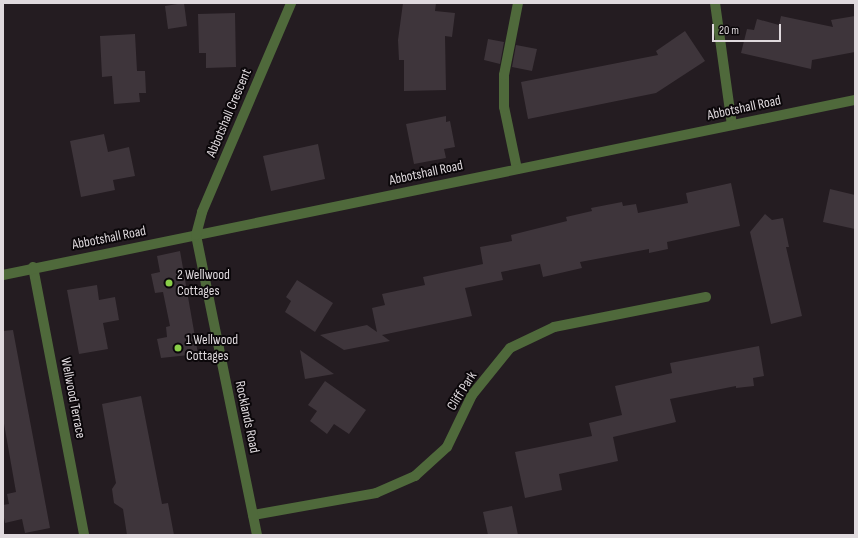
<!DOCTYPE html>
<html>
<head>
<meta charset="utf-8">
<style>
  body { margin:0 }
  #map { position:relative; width:858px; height:538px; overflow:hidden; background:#241c21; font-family:"Sofia Sans Condensed",sans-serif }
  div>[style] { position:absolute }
  .building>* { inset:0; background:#3e353b }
  .minor>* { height:10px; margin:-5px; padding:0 5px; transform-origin:5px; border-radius:5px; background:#4f693b }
  .dots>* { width:11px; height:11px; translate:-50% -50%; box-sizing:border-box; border:2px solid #0b070a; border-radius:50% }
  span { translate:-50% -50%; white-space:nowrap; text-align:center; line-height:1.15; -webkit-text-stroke:4px #0b070a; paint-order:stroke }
  .street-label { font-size:14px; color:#dfd9dd }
  .poi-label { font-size:14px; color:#dfd9dd }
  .left { translate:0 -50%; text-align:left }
  .frame { position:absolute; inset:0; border:4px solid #dfd9dd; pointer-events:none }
  .scale { position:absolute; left:712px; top:24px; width:69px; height:18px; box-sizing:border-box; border:2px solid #dfd9dd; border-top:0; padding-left:5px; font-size:12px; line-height:14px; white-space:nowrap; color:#dfd9dd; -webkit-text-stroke:3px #0b070a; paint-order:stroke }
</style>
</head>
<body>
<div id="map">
  <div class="building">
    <div style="clip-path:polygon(184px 3px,187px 26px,168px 29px,165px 6px)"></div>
    <div style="clip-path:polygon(403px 3px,436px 3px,435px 11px,455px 13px,452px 37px,445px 36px,446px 90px,404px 91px,404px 60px,399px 60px,398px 40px)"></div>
    <div style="clip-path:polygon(235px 13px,236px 67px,206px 68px,206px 53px,199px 53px,198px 14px)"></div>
    <div style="clip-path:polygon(781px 16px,833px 27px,831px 20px,855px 16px,855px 52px,812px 60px,811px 69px,741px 53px,747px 29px,754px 30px,757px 19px,779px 25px)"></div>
    <div style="clip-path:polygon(685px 31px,705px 61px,656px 93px,528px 119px,521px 82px,658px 55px,656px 51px)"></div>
    <div style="clip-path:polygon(135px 34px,137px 71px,145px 71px,146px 93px,139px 93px,140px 102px,114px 104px,112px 76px,102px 77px,100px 36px)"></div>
    <div style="clip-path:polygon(488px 39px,504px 42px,500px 64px,484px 60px)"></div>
    <div style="clip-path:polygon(516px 45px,537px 49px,532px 71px,512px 67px)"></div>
    <div style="clip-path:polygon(446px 116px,446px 122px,450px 121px,455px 147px,444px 149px,446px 158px,414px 164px,406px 124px)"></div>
    <div style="clip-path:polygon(104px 134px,108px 152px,129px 147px,135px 176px,113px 180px,115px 190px,81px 197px,70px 141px)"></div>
    <div style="clip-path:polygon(318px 144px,325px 179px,271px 191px,263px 156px)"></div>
    <div style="clip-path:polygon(731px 183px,740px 226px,667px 242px,668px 249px,649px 253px,649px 249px,580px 262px,582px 268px,543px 277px,540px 264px,501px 272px,503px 280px,465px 288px,472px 316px,382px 335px,390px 341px,344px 350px,320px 335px,367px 325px,377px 332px,372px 308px,385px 305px,382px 294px,425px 285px,423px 277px,483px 264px,480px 247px,512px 241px,511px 235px,567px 221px,566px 217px,592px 211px,591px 208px,622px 202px,623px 206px,636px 204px,638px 213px,688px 203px,686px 193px)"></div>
    <div style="clip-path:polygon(830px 189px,855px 195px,855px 229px,823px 222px)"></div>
    <div style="clip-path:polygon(765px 214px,772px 220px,783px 218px,789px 247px,786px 247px,802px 316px,771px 324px,750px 232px)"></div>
    <div style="clip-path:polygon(180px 251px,198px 354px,161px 358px,157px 339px,167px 337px,166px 327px,170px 326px,163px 292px,155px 293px,151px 274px,160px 272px,157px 256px)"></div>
    <div style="clip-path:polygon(297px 280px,333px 303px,315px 332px,285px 312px,291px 301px,286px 297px)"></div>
    <div style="clip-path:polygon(97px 285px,99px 300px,115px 297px,119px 320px,103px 323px,108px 349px,79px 354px,67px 290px)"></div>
    <div style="clip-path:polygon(13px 330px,50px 528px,25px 533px,22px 519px,5px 523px,3px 513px,3px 505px,9px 504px,7px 494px,16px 492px,3px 418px,3px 331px)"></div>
    <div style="clip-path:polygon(759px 346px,764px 376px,753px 378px,754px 386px,736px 388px,736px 386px,670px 399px,676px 422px,613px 437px,618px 461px,559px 474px,562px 490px,525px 498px,515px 452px,592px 436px,589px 423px,622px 415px,615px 386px,672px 373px,670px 363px)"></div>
    <div style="clip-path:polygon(300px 350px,334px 374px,305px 379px)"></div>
    <div style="clip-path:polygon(325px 381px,366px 410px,349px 434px,334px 424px,327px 434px,310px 421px,317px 411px,308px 405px)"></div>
    <div style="clip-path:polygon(141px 396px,162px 504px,168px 503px,174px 535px,127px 535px,123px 509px,114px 503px,112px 489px,116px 483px,102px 404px)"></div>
    <div style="clip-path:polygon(512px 506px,518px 535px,488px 535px,483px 512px)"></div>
  </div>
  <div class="minor">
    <div style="left:715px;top:3px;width:123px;rotate:82.1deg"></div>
    <div style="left:517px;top:169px;width:63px;rotate:-101.8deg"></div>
    <div style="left:504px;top:107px;width:32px;rotate:-90deg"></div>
    <div style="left:504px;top:75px;width:73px;rotate:-79deg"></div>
    <div style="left:33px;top:267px;width:273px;rotate:79.2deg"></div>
    <div style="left:3px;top:275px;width:870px;rotate:-11.61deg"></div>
    <div style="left:253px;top:515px;width:125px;rotate:-10.1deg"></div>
    <div style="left:376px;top:493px;width:43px;rotate:-23.6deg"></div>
    <div style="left:415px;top:476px;width:43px;rotate:-42.2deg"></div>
    <div style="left:447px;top:447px;width:58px;rotate:-64.3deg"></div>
    <div style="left:472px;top:395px;width:60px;rotate:-51deg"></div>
    <div style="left:510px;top:348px;width:49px;rotate:-25.5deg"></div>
    <div style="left:554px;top:327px;width:155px;rotate:-11.2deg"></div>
    <div style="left:257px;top:535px;width:306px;rotate:-101.5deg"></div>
    <div style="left:196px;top:235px;width:24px;rotate:-75deg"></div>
    <div style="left:202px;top:212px;width:227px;rotate:-66.9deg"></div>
  </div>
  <div class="dots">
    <div style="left:169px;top:283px;background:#89cf48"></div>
    <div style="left:178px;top:348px;background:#89cf48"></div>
  </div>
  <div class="street-label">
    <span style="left:744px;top:108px;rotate:-12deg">Abbotshall Road</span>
    <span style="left:229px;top:113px;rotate:-67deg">Abbotshall Crescent</span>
    <span style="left:426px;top:173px;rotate:-12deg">Abbotshall Road</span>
    <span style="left:109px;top:238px;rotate:-11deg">Abbotshall Road</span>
    <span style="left:462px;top:391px;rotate:-58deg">Cliff Park</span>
    <span style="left:73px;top:398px;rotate:79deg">Wellwood Terrace</span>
    <span style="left:247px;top:417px;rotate:78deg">Rocklands Road</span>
  </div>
  <div class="poi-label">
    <span class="left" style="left:177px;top:283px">2 Wellwood<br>Cottages</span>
    <span class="left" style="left:186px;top:348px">1 Wellwood<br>Cottages</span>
  </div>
  <div class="frame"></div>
  <div class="scale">20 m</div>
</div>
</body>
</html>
